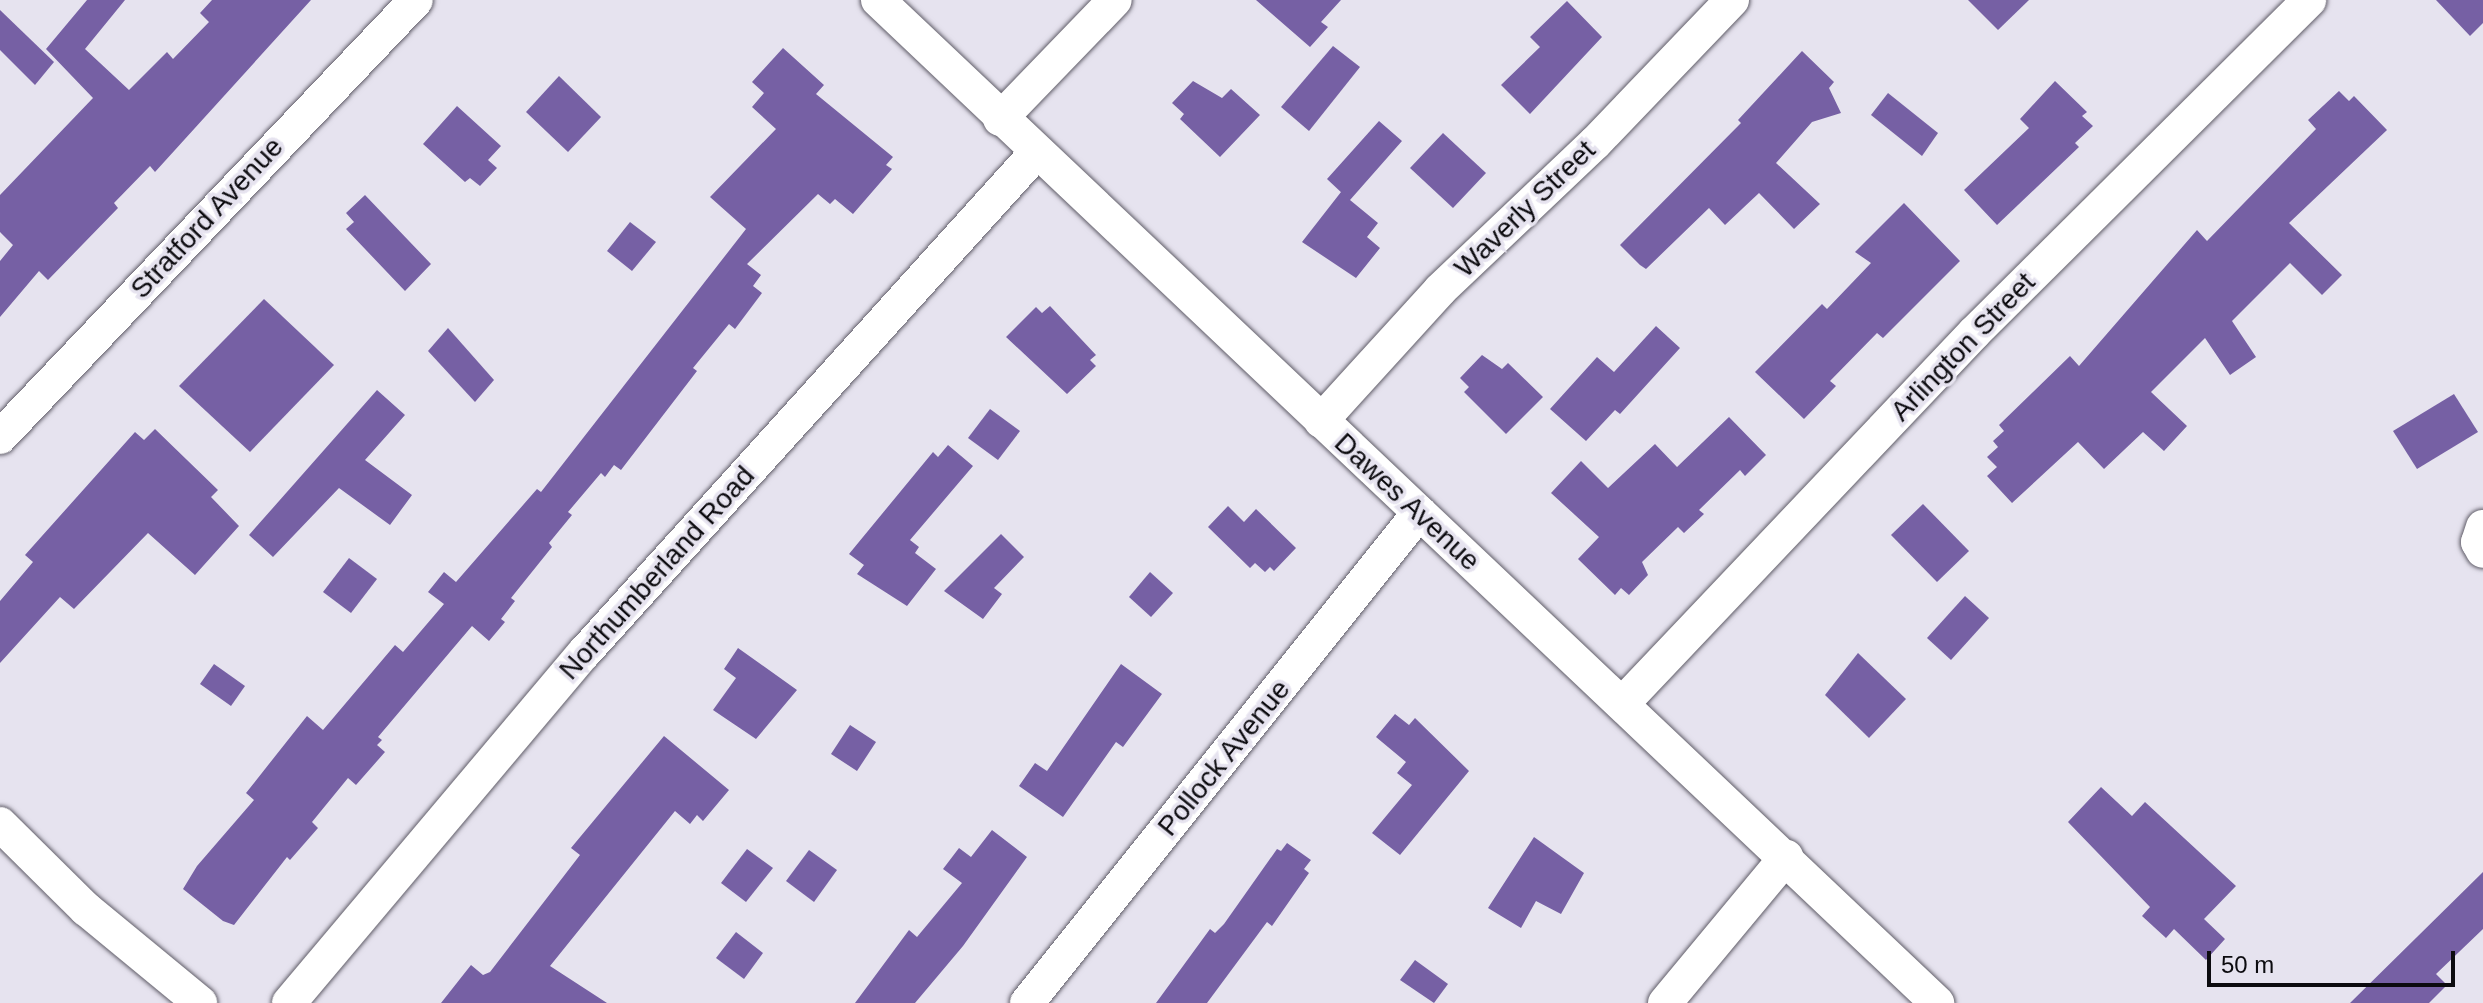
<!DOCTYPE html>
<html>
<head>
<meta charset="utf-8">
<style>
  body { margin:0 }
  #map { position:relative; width:2483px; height:1003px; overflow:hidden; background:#e6e3ef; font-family:Arial,sans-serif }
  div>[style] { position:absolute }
  .building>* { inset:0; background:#7660a4 }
  .roads { filter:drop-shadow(0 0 2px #605d68) drop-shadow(0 0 2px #605d68) }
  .minor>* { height:34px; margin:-17px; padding:0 17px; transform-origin:17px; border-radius:17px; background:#fff }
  span { translate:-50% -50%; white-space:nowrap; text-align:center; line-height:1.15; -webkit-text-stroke:7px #e6e3ef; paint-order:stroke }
  .street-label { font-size:28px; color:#0c0b0f }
  .scale { position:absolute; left:2207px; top:951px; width:248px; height:36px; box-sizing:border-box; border:4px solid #0c0b0f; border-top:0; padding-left:10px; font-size:24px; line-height:28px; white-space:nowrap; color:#0c0b0f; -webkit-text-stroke:6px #e6e3ef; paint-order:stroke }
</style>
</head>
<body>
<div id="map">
  <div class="building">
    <div style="clip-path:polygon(87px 0,125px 0,85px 49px,129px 90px,167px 52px,173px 59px,209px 22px,200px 13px,212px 0,311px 0,155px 172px,150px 166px,114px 203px,118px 208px,48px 280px,39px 271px,0 317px,0 261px,13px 245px,0 232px,0 195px,93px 98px,46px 49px)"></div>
    <div style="clip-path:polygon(1256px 0,1341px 0,1321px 22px,1328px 27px,1310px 47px)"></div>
    <div style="clip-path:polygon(1968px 0,2029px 0,1998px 30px)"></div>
    <div style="clip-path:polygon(2436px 0,2483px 0,2483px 23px,2470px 36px)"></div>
    <div style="clip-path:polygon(1567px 1px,1602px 37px,1530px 114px,1501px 85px,1540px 47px,1530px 37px)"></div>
    <div style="clip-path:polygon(0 10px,54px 62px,35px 85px,0 50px)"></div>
    <div style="clip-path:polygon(1333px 46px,1360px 67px,1309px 131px,1281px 107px)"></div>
    <div style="clip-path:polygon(783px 48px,824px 85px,816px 94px,893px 157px,886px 165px,892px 169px,853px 214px,835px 199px,830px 204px,818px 194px,747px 264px,761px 275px,753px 286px,762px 293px,735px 329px,729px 324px,693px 368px,697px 371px,621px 470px,614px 465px,605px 477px,601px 473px,568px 512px,572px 515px,549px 543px,552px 547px,511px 598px,515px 601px,501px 619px,505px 622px,489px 641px,472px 626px,378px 737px,382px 740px,377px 745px,385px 752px,356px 785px,348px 778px,312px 822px,318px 828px,290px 860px,287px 857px,234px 925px,223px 921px,183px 889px,197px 866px,254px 800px,246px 793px,307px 716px,323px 730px,395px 645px,403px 652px,444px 604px,428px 592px,444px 572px,456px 582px,537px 489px,541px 492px,746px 229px,710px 197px,776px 129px,752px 107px,764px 93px,752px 82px)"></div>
    <div style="clip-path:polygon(1802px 51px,1834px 82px,1829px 88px,1841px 113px,1812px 122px,1776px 163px,1820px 204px,1794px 229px,1759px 193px,1725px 225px,1709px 208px,1646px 269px,1640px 265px,1620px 245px,1741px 123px,1738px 120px)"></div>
    <div style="clip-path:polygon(559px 76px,601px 117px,568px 152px,526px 112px)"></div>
    <div style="clip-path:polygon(1193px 81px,1222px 98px,1231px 89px,1260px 115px,1220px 157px,1180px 119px,1184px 114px,1172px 103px)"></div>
    <div style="clip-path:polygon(2055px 81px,2087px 112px,2082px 116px,2093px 126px,2075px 143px,2079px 147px,1997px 225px,1964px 190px,2029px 128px,2020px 119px)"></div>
    <div style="clip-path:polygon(2339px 91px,2349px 101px,2354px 96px,2387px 130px,2289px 223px,2342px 275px,2322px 295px,2290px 263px,2232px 321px,2256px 357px,2230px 375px,2205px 338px,2151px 392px,2187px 426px,2164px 451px,2143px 432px,2104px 469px,2078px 442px,2012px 503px,1987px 476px,1997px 467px,1987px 457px,1998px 447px,1993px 441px,2004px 431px,1999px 425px,2070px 356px,2079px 366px,2197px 230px,2207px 241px,2316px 129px,2308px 120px)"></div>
    <div style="clip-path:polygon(1888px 93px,1938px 133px,1922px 156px,1871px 115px)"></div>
    <div style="clip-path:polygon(457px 106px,501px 146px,488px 160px,497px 168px,480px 186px,470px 178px,465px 182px,423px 144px)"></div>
    <div style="clip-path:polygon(1379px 121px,1402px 141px,1350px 200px,1378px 223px,1367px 237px,1380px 248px,1356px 278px,1302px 242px,1341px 192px,1344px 195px,1327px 179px)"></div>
    <div style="clip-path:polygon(1443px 133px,1486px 173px,1453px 208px,1410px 168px)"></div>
    <div style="clip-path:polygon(365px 195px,431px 264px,405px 291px,346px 229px,354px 222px,346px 213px)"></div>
    <div style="clip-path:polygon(1904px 203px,1960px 261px,1883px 338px,1877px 333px,1830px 381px,1836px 386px,1804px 419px,1755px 372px,1822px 304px,1827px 309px,1871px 263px,1855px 252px)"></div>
    <div style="clip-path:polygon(630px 222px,656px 242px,632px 271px,607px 251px)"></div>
    <div style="clip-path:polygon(264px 299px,334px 365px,250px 452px,179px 386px)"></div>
    <div style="clip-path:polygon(1050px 306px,1096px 355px,1090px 360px,1096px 366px,1067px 394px,1006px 337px,1036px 307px,1042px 313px)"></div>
    <div style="clip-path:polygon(1656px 326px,1680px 348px,1620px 414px,1615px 410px,1586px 441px,1550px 409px,1597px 357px,1614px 372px)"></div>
    <div style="clip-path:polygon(448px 328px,494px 380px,475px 402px,428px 351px)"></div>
    <div style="clip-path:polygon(1482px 355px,1502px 369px,1508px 363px,1543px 397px,1506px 434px,1464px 392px,1469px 387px,1460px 378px)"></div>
    <div style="clip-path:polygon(377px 390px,405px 415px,365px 460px,412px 495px,390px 525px,339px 488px,273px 557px,249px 535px)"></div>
    <div style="clip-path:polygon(2454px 394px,2478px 432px,2417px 469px,2393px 431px)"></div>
    <div style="clip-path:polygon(990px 409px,1020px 431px,998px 460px,968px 438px)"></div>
    <div style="clip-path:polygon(1729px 417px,1766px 455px,1745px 476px,1740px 470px,1699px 510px,1704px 514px,1684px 533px,1678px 527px,1642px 562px,1648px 575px,1629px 595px,1621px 588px,1615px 595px,1578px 559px,1599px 537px,1551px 493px,1581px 461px,1608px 488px,1655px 444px,1677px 467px)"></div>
    <div style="clip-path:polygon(155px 429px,218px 490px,211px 497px,239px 526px,195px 575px,148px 533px,74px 609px,60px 597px,0 663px,0 601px,33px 562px,25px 555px,135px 432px,144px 440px)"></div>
    <div style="clip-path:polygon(948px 445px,973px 466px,910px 540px,919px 547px,915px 553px,936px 569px,907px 606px,857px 574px,864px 565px,849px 554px,933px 452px,938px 457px)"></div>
    <div style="clip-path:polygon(1923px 504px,1969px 551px,1937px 582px,1891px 535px)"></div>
    <div style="clip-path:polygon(1228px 506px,1244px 522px,1256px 509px,1296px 548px,1274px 571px,1270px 567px,1265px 572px,1255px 563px,1250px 568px,1208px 527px)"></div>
    <div style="clip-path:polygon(1001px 534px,1024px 557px,994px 588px,1002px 594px,983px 619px,944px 591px)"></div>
    <div style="clip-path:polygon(349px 558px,377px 579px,351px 613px,323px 592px)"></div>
    <div style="clip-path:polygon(1150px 572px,1173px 593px,1151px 617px,1129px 597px)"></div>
    <div style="clip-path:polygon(1965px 596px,1989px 618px,1951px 660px,1927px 638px)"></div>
    <div style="clip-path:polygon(738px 648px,797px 690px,756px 739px,713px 710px,736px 678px,724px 669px)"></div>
    <div style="clip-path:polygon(1858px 653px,1906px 699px,1869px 738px,1825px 695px)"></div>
    <div style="clip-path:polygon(214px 664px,245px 686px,231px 706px,200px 684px)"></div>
    <div style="clip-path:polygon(1121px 664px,1162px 694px,1123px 747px,1116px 742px,1063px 817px,1019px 786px,1035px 763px,1047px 771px)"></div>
    <div style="clip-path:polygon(1395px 714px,1409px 725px,1415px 718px,1469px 771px,1400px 855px,1372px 833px,1412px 785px,1397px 773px,1406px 762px,1376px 737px)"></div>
    <div style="clip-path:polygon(850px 725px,876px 742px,857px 771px,831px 754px)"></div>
    <div style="clip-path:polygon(664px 736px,729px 790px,703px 821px,697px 815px,690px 824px,675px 811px,550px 966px,607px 1003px,441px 1003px,471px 965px,483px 975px,490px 972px,580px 855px,571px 848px)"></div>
    <div style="clip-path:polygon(2101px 787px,2132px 816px,2145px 802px,2236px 886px,2204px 919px,2225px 939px,2206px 960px,2174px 929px,2166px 938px,2142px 916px,2150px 907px,2068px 822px)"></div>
    <div style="clip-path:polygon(992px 830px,1027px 857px,963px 946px,915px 1003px,855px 1003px,909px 930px,917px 937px,962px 883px,943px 869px,959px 848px,971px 857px)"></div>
    <div style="clip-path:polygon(1534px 837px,1584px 873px,1561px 914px,1536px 901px,1521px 928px,1488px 908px)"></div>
    <div style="clip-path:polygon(1287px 843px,1311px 860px,1304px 869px,1309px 873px,1272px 926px,1267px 922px,1207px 1003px,1156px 1003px,1210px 929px,1215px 933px,1224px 924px,1277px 849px,1281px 851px)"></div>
    <div style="clip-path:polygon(747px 849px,773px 868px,746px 902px,721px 883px)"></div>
    <div style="clip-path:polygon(809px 850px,837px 870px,814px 902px,786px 881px)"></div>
    <div style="clip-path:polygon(2483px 872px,2483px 929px,2436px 974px,2447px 985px,2429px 1003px,2350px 1003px)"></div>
    <div style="clip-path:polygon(736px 932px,763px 953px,744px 979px,716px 958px)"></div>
    <div style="clip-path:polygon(1415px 960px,1448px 984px,1434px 1003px,1400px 980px)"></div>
  </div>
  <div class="roads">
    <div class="minor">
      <div style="left:878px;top:0;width:1459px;rotate:43.44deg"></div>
      <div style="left:1000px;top:119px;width:165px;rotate:-46deg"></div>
      <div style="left:1321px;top:421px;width:177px;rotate:-47.7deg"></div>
      <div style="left:1440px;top:290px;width:214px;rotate:-43.5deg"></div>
      <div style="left:1595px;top:143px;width:198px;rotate:-46.2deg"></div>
      <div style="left:0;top:437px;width:603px;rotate:-46.41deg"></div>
      <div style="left:2483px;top:527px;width:16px;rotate:108deg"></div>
      <div style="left:2478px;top:542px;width:10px;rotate:61deg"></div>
      <div style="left:1624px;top:702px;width:510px;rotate:-46.51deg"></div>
      <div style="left:1975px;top:332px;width:471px;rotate:-44.8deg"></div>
      <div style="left:0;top:824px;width:121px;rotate:44.7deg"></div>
      <div style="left:86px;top:909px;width:148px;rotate:39.5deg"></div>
      <div style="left:289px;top:1003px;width:458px;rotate:-49.9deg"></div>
      <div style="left:584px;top:653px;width:674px;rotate:-47.89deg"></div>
      <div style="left:1027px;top:1003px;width:628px;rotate:-51.34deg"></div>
      <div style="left:1665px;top:1003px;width:190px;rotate:-50.3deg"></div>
    </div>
  </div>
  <div class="street-label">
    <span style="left:1525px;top:209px;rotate:-44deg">Waverly Street</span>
    <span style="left:207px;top:218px;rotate:-47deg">Stratford Avenue</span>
    <span style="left:1963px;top:347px;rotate:-46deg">Arlington Street</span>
    <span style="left:1407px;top:502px;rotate:43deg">Dawes Avenue</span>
    <span style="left:657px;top:573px;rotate:-48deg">Northumberland Road</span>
    <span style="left:1224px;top:758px;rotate:-51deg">Pollock Avenue</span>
  </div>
  <div class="scale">50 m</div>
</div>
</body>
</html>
